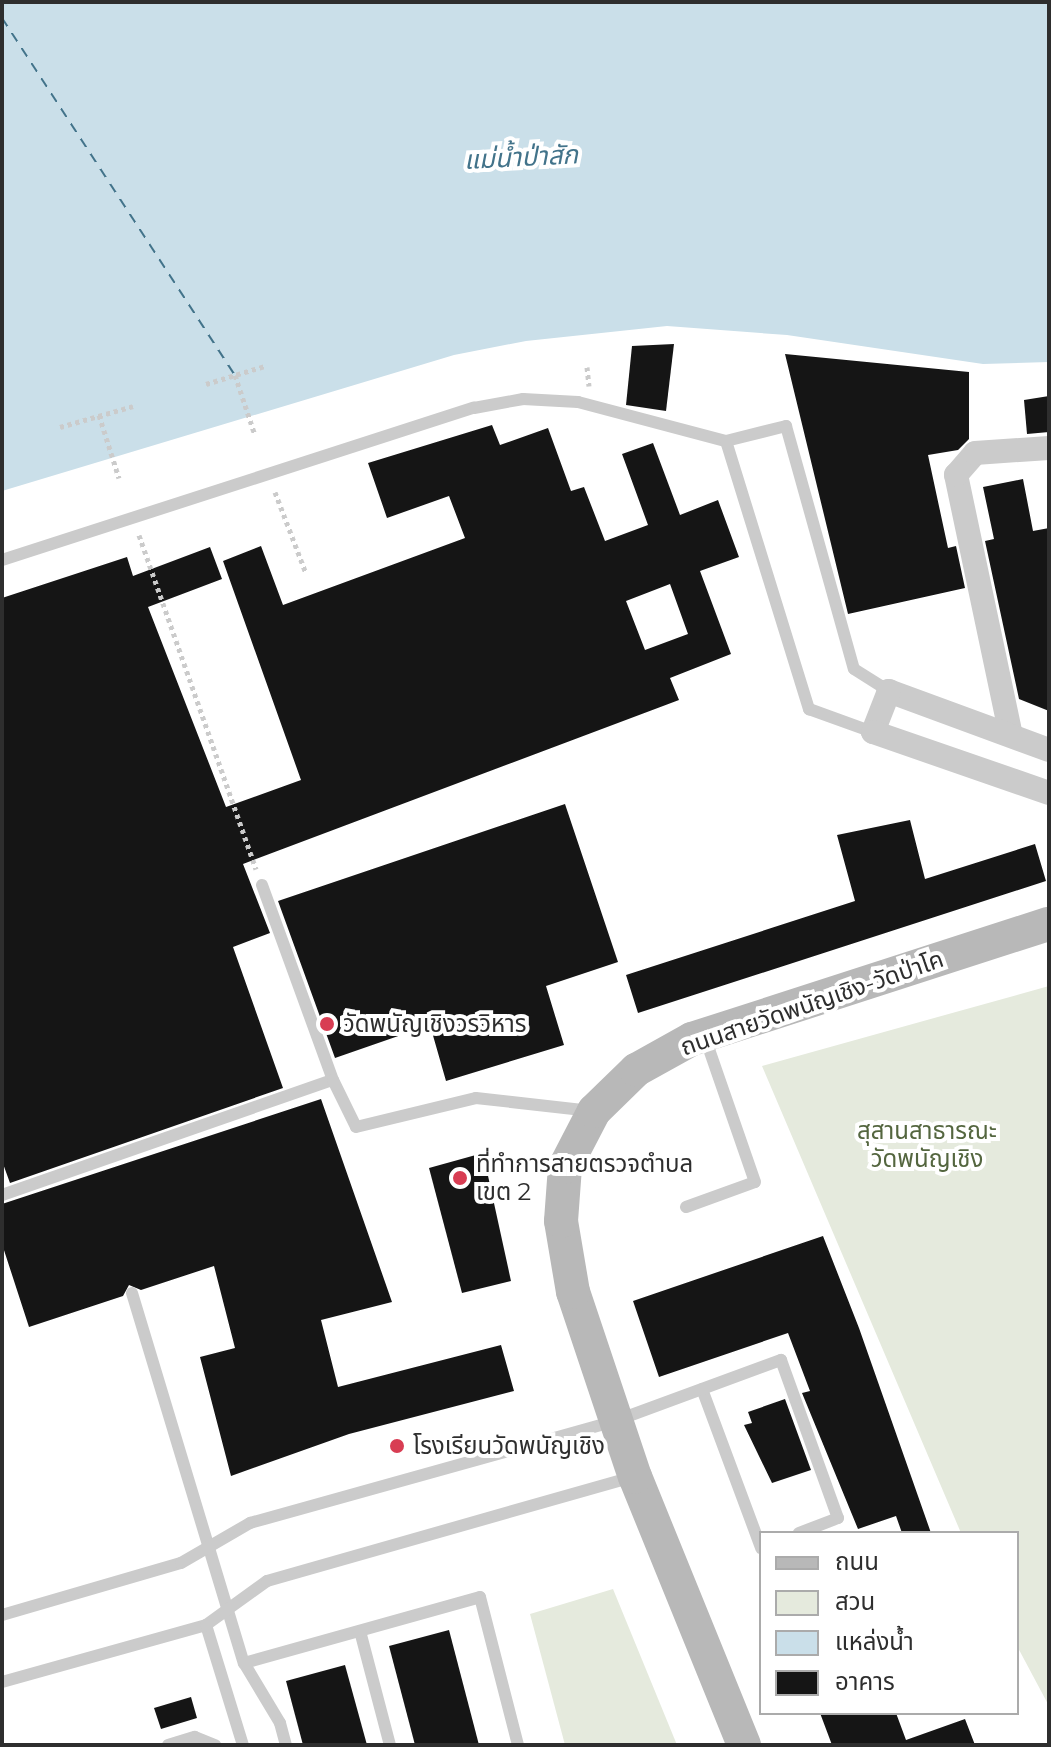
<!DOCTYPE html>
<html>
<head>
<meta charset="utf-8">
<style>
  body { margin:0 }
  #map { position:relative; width:1051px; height:1747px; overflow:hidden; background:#fff; font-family:Montserrat,"Noto Sans Thai",sans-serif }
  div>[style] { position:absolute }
  .green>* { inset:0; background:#e5eadd }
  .water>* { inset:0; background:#cadfe9 }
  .ferry>* { height:2px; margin-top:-1px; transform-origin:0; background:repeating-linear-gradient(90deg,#42738a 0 10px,transparent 0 18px) }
  .building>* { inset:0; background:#151515 }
  .path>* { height:5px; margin-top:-2.5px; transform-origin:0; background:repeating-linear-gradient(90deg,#cbcbcb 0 4px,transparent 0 8px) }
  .service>* { height:12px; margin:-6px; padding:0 6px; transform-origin:6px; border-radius:6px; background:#cbcbcb }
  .minor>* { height:24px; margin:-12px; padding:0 12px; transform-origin:12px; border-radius:12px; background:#cbcbcb }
  .secondary>* { height:34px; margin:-17px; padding:0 17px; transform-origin:17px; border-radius:17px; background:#b8b8b8 }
  .dots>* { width:22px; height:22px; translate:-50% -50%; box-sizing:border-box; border:4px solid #fff; border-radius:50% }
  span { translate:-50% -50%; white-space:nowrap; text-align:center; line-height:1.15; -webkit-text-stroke:8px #fff; paint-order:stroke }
  .street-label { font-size:24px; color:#2e2e2e }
  .poi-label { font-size:24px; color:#2e2e2e }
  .left { translate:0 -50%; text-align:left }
  .park-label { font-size:24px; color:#54663f }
  .water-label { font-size:26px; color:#42738a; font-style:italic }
  .frame { position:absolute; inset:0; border:4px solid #2e2e2e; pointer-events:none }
  .legend { position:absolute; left:759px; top:1531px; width:260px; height:184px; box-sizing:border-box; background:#fff; border:2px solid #ababab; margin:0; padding:10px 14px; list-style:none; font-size:24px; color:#2e2e2e }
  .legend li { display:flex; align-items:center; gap:16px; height:40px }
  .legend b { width:40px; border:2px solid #ababab }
</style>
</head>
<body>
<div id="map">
  <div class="green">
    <div style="clip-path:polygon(1049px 986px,1049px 1706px,1017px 1646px,1017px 1533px,961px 1533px,762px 1066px)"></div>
    <div style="clip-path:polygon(613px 1589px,677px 1745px,565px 1745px,530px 1614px)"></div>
  </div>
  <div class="water">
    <div style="clip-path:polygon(2px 2px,1049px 2px,1049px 362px,983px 364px,787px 335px,667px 326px,526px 341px,454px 355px,2px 491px)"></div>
  </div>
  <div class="ferry">
    <div style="left:2px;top:18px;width:426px;rotate:56.9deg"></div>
  </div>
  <div class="building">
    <div style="clip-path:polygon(674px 344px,666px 411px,626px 405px,632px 346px)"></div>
    <div style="clip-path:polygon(785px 354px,969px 372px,969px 439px,958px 450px,928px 455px,948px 548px,956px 546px,965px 588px,848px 614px)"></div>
    <div style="clip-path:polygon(1049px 396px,1049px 432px,1027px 434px,1024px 400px)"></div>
    <div style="clip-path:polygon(evenodd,492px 425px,500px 445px,548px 428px,571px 491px,584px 487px,605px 541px,648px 525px,622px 454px,653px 443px,680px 515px,718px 500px,739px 557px,700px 571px,731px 654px,670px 678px,679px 700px,243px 864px,270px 933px,233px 947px,283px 1088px,10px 1183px,2px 1161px,2px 598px,127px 557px,133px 576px,210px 547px,222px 579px,148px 607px,226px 807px,301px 780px,223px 561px,261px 546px,283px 605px,465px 538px,449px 496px,387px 518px,368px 463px,492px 425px,670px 584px,688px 634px,645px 650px,626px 601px,670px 584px)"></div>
    <div style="clip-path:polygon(1023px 479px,1033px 531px,1049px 528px,1049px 711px,1019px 699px,985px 541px,994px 539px,983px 487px)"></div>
    <div style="clip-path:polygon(565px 804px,618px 962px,546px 986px,564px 1045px,446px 1081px,430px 1025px,335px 1058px,278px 901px)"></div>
    <div style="clip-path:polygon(910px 820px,925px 879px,1035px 844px,1046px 881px,638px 1013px,626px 975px,855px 901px,837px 835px)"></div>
    <div style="clip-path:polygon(321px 1099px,392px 1302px,321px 1320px,338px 1387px,501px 1345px,514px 1391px,349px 1434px,231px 1476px,200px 1357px,235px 1348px,214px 1266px,141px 1290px,129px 1285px,123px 1296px,29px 1327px,2px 1244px,2px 1204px)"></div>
    <div style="clip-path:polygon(483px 1153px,511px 1281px,462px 1293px,429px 1168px)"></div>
    <div style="clip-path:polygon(823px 1236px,859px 1328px,931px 1533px,902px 1533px,896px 1516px,858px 1529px,802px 1393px,810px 1391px,788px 1333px,659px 1377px,633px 1301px)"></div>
    <div style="clip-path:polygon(785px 1399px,811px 1470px,772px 1483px,744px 1425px,752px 1423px,748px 1412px)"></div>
    <div style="clip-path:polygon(449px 1630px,479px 1745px,415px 1745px,389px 1646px)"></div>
    <div style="clip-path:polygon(345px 1665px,367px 1745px,303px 1745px,286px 1681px)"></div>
    <div style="clip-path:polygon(191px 1697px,197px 1718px,161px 1729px,154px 1708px)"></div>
    <div style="clip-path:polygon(820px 1713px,896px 1713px,906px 1740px,965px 1719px,975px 1745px,832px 1745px)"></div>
  </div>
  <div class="path">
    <div style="left:587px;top:367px;width:19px;rotate:84deg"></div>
    <div style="left:235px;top:375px;width:63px;rotate:71.6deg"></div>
    <div style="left:206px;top:384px;width:62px;rotate:-17deg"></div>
    <div style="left:99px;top:415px;width:66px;rotate:72.4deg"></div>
    <div style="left:60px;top:427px;width:76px;rotate:-16deg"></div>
    <div style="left:275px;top:492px;width:87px;rotate:69.1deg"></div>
    <div style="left:139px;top:535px;width:354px;rotate:70.7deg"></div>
  </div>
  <div class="service">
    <div style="left:726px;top:441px;width:281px;rotate:72.8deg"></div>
    <div style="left:809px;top:709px;width:68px;rotate:19.8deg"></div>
    <div style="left:2px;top:560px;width:496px;rotate:-17.9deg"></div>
    <div style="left:474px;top:408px;width:50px;rotate:-10.4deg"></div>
    <div style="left:523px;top:399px;width:55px;rotate:3.1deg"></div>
    <div style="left:578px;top:402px;width:153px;rotate:14.8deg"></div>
    <div style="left:726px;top:441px;width:62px;rotate:-14deg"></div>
    <div style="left:786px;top:426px;width:252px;rotate:74.4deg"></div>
    <div style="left:854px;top:669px;width:41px;rotate:32.2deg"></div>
    <div style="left:262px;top:885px;width:208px;rotate:70deg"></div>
    <div style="left:2px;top:1195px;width:350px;rotate:-19.2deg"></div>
    <div style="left:333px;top:1080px;width:52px;rotate:63.9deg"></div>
    <div style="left:356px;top:1127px;width:123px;rotate:-13.6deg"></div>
    <div style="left:476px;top:1098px;width:116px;rotate:6.4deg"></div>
    <div style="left:686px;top:1207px;width:73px;rotate:-19.9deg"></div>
    <div style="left:755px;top:1182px;width:152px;rotate:-109.1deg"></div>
    <div style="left:132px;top:1293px;width:387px;rotate:73.2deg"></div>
    <div style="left:244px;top:1663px;width:70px;rotate:59deg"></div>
    <div style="left:280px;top:1723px;width:23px;rotate:75deg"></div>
    <div style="left:702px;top:1389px;width:170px;rotate:69.6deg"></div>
    <div style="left:2px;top:1615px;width:186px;rotate:-16.2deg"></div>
    <div style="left:181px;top:1563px;width:80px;rotate:-30.1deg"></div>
    <div style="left:250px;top:1523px;width:379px;rotate:-15.6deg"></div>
    <div style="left:615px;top:1421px;width:177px;rotate:-20.2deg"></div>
    <div style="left:781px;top:1360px;width:168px;rotate:70.2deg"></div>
    <div style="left:838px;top:1518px;width:42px;rotate:159deg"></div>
    <div style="left:206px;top:1625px;width:126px;rotate:72.9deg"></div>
    <div style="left:360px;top:1631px;width:118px;rotate:75.3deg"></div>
    <div style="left:244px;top:1663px;width:245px;rotate:-15.6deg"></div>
    <div style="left:480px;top:1597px;width:153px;rotate:75.6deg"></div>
    <div style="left:2px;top:1682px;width:212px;rotate:-15.6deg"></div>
    <div style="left:206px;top:1625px;width:75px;rotate:-35.8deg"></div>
    <div style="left:267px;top:1581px;width:380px;rotate:-15.9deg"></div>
    <div style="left:168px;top:1745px;width:28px;rotate:-17deg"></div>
    <div style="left:195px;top:1737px;width:22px;rotate:22deg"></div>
  </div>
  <div class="minor">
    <div style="left:1010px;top:731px;width:262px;rotate:-101.9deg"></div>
    <div style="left:956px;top:475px;width:29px;rotate:-49deg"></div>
    <div style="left:975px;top:453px;width:74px;rotate:-3.9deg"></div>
    <div style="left:1049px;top:750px;width:171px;rotate:-159.8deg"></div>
    <div style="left:889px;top:691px;width:44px;rotate:111.3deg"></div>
    <div style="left:873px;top:732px;width:186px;rotate:19.1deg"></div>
  </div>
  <div class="secondary">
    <div style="left:744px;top:1745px;width:289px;rotate:-112.1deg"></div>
    <div style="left:635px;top:1477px;width:195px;rotate:-108.5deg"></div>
    <div style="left:573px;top:1292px;width:72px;rotate:-99.6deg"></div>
    <div style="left:561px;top:1221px;width:54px;rotate:-85.8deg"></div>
    <div style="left:565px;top:1167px;width:63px;rotate:-62.6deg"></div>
    <div style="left:594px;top:1111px;width:59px;rotate:-44.3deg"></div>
    <div style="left:636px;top:1070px;width:64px;rotate:-29deg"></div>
    <div style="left:692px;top:1039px;width:375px;rotate:-17.9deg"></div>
  </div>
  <div class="dots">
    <div style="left:327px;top:1024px;background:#d83d53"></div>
    <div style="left:460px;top:1178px;background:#d83d53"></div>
    <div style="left:397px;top:1446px;background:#d83d53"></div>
  </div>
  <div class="street-label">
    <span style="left:812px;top:1003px;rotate:-19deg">ถนนสายวัดพนัญเชิง-วัดป่าโค</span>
  </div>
  <div class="poi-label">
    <span class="left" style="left:343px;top:1024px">วัดพนัญเชิงวรวิหาร</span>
    <span class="left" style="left:476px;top:1178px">ที่ทำการสายตรวจตำบล<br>เขต 2</span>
    <span class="left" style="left:413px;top:1446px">โรงเรียนวัดพนัญเชิง</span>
  </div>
  <div class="park-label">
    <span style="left:927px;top:1145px">สุสานสาธารณะ<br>วัดพนัญเชิง</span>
  </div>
  <div class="water-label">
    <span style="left:521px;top:158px;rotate:-3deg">แม่น้ำป่าสัก</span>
  </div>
  <div class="frame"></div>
  <ul class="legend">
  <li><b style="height:10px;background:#b8b8b8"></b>ถนน</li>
  <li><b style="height:22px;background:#e5eadd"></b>สวน</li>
  <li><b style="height:22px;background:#cadfe9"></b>แหล่งน้ำ</li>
  <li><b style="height:22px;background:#151515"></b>อาคาร</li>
  </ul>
</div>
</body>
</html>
